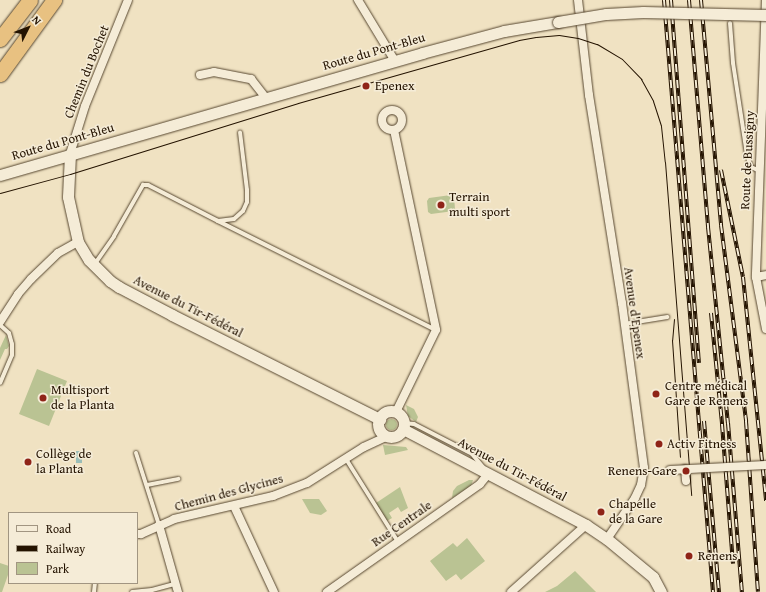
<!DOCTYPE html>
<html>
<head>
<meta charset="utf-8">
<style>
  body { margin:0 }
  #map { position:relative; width:766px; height:592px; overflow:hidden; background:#f0e2c2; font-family:"Gentium Book Plus",serif }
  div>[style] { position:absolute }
  .green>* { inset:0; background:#bac393 }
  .round { border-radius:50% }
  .water>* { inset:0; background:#9abdb7 }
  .roads { filter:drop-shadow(0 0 1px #574730) drop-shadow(0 0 1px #574730) }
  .lane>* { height:4px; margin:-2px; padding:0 2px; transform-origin:2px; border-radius:2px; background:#f5ecd7 }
  .street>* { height:8px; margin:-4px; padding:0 4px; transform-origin:4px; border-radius:4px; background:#f5ecd7 }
  .street>.ring { margin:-4px; padding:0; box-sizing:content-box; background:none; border:8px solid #f5ecd7; border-radius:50% }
  .secondary>* { height:11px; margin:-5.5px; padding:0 5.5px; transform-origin:5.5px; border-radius:5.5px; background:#f5ecd7 }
  .secondary>.ring { margin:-5.5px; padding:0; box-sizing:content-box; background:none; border:11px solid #f5ecd7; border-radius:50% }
  .highway>* { height:15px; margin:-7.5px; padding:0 7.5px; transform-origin:7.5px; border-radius:7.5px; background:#e8c181 }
  .tram>* { height:1px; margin:-0.5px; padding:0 0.5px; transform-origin:0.5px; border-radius:0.5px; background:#241300 }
  .rail>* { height:4px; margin-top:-2px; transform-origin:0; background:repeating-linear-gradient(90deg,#f5ecd7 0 8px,#241300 0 16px); box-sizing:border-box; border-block:1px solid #241300 }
  .bridges { filter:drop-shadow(0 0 1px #574730) drop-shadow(0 0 1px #574730) }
  .street-bridge>* { height:8px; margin:-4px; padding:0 4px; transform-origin:4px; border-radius:4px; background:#f5ecd7 }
  .secondary-bridge>* { height:11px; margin:-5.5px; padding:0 5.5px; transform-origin:5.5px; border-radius:5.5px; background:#f5ecd7 }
  .dots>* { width:11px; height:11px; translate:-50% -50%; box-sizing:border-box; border:2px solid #f5ecd7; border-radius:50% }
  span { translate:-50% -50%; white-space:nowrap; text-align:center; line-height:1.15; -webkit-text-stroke:3px #f5ecd7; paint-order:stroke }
  .street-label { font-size:13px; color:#241300 }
  .poi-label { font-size:13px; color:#241300 }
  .left { translate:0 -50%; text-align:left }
  .right { translate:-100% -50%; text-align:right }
  .legend { position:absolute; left:8px; top:512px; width:130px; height:72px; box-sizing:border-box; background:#f5ecd7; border:1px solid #a19581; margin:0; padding:5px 7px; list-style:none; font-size:12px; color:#241300 }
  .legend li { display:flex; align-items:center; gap:8px; height:20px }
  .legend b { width:20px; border:1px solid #a19581 }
  .north { position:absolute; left:8px; top:8px; width:40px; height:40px; -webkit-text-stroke:3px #f5ecd7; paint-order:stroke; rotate:48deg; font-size:11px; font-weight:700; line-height:16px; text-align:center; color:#241300 }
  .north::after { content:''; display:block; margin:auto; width:14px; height:18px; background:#241300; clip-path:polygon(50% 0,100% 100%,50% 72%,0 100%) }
</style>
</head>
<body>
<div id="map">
  <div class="green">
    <div style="clip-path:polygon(451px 195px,454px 197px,455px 209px,454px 211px,431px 214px,428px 212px,427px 201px,429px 198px)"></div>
    <div style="clip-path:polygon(6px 335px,9px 346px,7px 349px,5px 349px,0 360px,0 348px)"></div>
    <div style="clip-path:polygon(37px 369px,67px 381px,49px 426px,19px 414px)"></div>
    <div style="clip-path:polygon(406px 405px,414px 409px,418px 417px,416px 422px,408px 416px)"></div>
    <div class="round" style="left:385.5px;top:418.5px;width:11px;height:11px"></div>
    <div style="clip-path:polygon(383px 445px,406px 447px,408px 450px,385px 455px)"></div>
    <div style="clip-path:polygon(469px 480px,473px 480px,471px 486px,452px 498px,453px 491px,457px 486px)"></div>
    <div style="clip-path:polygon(400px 487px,408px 508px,401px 512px,398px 507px,389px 513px,392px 518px,387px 521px,376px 503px)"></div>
    <div style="clip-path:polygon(302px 499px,319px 499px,327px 511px,321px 515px,310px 513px)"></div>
    <div style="clip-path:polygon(467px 538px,485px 561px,461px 580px,456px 574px,446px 581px,430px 561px,453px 543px,457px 547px)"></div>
    <div style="clip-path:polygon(0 563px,9px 566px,9px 572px,2px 592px,0 592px)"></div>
    <div style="clip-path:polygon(575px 571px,596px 592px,545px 592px,557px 586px)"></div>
  </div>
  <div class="water">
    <div style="clip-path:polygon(76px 451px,82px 451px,82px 463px,76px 463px)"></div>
  </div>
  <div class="roads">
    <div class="lane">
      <div style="left:730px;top:23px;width:40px;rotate:85.7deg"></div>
      <div style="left:733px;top:63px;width:93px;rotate:81.3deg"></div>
      <div style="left:747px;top:155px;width:13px;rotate:72deg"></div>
      <div style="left:751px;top:167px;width:10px;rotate:24deg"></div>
      <div style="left:218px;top:221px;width:244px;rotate:26.6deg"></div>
      <div style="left:94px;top:265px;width:35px;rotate:-55deg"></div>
      <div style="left:114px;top:236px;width:59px;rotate:-60.4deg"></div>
      <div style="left:143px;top:185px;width:5px"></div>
      <div style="left:148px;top:185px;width:79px;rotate:27.2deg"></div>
      <div style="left:218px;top:221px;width:16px;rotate:-7deg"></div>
      <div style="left:234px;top:219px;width:12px;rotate:-42deg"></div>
      <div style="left:243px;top:211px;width:10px;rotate:-66deg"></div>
      <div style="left:247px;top:202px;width:12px;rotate:-90deg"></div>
      <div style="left:247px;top:190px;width:58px;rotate:-96.9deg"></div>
      <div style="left:624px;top:324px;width:44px;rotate:-9.2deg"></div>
      <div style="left:0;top:325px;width:12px;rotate:42deg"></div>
      <div style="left:9px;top:333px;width:11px;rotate:75deg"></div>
      <div style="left:12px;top:344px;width:11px;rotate:90deg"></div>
      <div style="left:12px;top:355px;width:30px;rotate:113deg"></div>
      <div style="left:404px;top:423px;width:10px;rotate:6deg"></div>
      <div style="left:414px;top:424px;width:65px;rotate:27.3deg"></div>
      <div style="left:472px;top:454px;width:17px;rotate:50deg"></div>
      <div style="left:136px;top:453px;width:76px;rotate:72.3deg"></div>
      <div style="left:346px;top:459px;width:98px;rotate:57.9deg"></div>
      <div style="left:147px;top:485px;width:32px;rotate:-11deg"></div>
      <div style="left:94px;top:592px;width:9px;rotate:-84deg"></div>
      <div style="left:132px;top:592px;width:20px;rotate:-6deg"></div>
      <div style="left:152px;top:590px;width:24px;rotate:-15deg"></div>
    </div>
    <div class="street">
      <div style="left:358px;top:0;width:71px;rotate:58.8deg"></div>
      <div style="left:578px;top:0;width:96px;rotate:83.4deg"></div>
      <div style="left:589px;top:95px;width:211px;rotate:81deg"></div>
      <div style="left:622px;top:303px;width:166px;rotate:82.4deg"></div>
      <div style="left:644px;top:468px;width:17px;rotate:100deg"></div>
      <div style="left:641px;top:485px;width:14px;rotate:115deg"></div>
      <div style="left:635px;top:498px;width:50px;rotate:124.3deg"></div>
      <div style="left:766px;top:0;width:277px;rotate:92.1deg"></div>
      <div style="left:756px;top:277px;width:53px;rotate:79.1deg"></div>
      <div style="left:200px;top:75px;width:14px;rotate:-12deg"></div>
      <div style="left:214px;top:72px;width:38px;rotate:11deg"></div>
      <div style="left:251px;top:79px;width:24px;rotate:52deg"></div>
      <div class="ring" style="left:382px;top:110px;width:12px;height:12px"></div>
      <div style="left:394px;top:130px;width:204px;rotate:78.1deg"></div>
      <div style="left:436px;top:330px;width:91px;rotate:116deg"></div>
      <div style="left:70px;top:154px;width:50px;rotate:-72.6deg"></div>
      <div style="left:85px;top:106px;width:114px;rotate:-67.9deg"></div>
      <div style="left:756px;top:277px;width:10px;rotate:-11deg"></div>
      <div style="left:0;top:322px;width:33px;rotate:-57deg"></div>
      <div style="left:18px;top:294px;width:20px;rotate:-49deg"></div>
      <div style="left:31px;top:279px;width:37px;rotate:-44deg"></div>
      <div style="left:58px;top:253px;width:23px;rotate:-29deg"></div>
      <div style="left:685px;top:469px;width:12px;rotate:85deg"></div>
      <div style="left:234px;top:506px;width:95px;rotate:65.1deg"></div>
      <div style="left:159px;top:525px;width:70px;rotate:74.2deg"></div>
      <div style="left:137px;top:534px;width:4px"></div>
      <div style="left:141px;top:534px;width:36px;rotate:-24deg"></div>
      <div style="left:174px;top:519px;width:102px;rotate:-13.1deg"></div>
      <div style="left:273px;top:496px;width:36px;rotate:-21deg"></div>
      <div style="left:307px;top:483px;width:67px;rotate:-32.3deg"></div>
      <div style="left:364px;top:447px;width:26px;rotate:-25deg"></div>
      <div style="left:327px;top:592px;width:187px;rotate:-35.2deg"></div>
      <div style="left:480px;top:484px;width:14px;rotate:-51deg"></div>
      <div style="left:511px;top:592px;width:101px;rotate:-41.8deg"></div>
    </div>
    <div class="secondary">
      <div style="left:70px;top:154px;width:43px;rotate:92.7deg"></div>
      <div style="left:68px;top:197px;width:46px;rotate:77.5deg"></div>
      <div style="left:78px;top:242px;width:21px;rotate:59deg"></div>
      <div style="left:89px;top:260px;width:30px;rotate:45deg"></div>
      <div style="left:110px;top:281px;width:11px;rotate:34deg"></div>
      <div style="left:119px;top:287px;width:60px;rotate:27.8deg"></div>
      <div style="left:172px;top:315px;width:233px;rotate:26.6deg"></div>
      <div style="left:0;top:175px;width:439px;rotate:-16.1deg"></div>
      <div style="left:422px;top:53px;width:85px;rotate:-15deg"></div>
      <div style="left:504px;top:31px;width:55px;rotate:-9.5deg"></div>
      <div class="ring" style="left:378px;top:411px;width:15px;height:15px"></div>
      <div style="left:403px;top:429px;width:207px;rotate:27.7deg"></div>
      <div style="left:586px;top:525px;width:25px;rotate:34deg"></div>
      <div style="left:607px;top:539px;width:60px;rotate:39.6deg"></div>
      <div style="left:653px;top:577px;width:17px;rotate:62deg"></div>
    </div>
    <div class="highway">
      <div style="left:0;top:39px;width:49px;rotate:-52.4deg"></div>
      <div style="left:0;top:74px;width:92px;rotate:-53.9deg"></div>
    </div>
  </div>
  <div class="tram">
    <div style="left:0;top:193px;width:73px;rotate:-15.2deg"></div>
    <div style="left:70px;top:174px;width:239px;rotate:-17.3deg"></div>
    <div style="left:298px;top:103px;width:230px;rotate:-15.9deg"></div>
    <div style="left:519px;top:40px;width:17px;rotate:-10deg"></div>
    <div style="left:536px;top:37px;width:23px;rotate:-5deg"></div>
    <div style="left:559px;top:35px;width:19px;rotate:9deg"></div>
    <div style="left:578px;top:38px;width:20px;rotate:18deg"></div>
    <div style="left:597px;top:44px;width:29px;rotate:31deg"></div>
    <div style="left:622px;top:59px;width:28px;rotate:46deg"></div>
    <div style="left:641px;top:79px;width:25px;rotate:61deg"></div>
    <div style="left:653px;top:101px;width:26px;rotate:72deg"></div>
    <div style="left:661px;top:126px;width:36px;rotate:84deg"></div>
    <div style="left:665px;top:162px;width:334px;rotate:85.5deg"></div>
    <div style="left:674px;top:319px;width:21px;rotate:95deg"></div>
    <div style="left:672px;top:340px;width:117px;rotate:86.1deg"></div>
  </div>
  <div class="rail">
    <div style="left:664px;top:0;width:594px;rotate:85.27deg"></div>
    <div style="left:671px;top:0;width:364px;rotate:85.6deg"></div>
    <div style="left:689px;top:0;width:228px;rotate:85.2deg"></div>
    <div style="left:708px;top:227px;width:197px;rotate:84.2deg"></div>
    <div style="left:728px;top:423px;width:170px;rotate:85.3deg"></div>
    <div style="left:701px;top:0;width:226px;rotate:84.9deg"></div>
    <div style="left:721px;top:225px;width:198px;rotate:82.7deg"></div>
    <div style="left:746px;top:421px;width:171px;rotate:86deg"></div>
    <div style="left:721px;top:170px;width:109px;rotate:78.4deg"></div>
    <div style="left:743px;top:277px;width:225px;rotate:84.1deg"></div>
    <div style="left:711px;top:313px;width:112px;rotate:84.3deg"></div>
    <div style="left:722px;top:424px;width:140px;rotate:85.5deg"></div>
    <div style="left:704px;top:421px;width:172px;rotate:85deg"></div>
  </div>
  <div class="bridges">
    <div class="street-bridge">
      <div style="left:670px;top:470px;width:96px;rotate:-3deg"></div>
    </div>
    <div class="secondary-bridge">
      <div style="left:558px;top:22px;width:49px;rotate:-9.5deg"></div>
      <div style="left:606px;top:14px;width:37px;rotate:-3deg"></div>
      <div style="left:643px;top:12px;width:123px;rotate:1.4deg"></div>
    </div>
  </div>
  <div class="dots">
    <div style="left:366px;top:86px;background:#8f2418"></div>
    <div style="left:441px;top:205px;background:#8f2418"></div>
    <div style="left:656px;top:394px;background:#8f2418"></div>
    <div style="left:43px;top:398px;background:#8f2418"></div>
    <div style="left:659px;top:444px;background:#8f2418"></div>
    <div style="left:28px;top:462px;background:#8f2418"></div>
    <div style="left:686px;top:471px;background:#8f2418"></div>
    <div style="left:601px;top:512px;background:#8f2418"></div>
    <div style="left:689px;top:556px;background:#8f2418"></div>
  </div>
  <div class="street-label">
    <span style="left:374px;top:52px;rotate:-16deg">Route du Pont-Bleu</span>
    <span style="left:87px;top:72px;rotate:-68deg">Chemin du Bochet</span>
    <span style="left:63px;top:142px;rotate:-16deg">Route du Pont-Bleu</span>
    <span style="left:748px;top:160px;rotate:-87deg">Route de Bussigny</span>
    <span style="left:188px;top:307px;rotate:27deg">Avenue du Tir-Fédéral</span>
    <span style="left:634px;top:313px;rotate:82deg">Avenue d'Epenex</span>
    <span style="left:512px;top:470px;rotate:28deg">Avenue du Tir-Fédéral</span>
    <span style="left:229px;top:493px;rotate:-15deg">Chemin des Glycines</span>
    <span style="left:402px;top:524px;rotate:-35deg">Rue Centrale</span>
  </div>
  <div class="poi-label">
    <span class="left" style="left:375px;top:86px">Epenex</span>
    <span class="left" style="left:449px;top:205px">Terrain<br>multi sport</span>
    <span class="left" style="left:665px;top:394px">Centre médical<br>Gare de Renens</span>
    <span class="left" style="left:51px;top:398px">Multisport<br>de la Planta</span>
    <span class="left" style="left:667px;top:444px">Activ Fitness</span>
    <span class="left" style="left:36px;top:462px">Collège de<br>la Planta</span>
    <span class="right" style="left:677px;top:471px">Renens-Gare</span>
    <span class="left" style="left:609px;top:512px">Chapelle<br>de la Gare</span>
    <span class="left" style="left:698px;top:556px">Renens</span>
  </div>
  <ul class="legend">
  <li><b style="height:5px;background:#f5ecd7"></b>Road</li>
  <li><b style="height:5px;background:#241300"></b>Railway</li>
  <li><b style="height:11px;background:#bac393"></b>Park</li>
  </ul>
  <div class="north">N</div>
</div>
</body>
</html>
